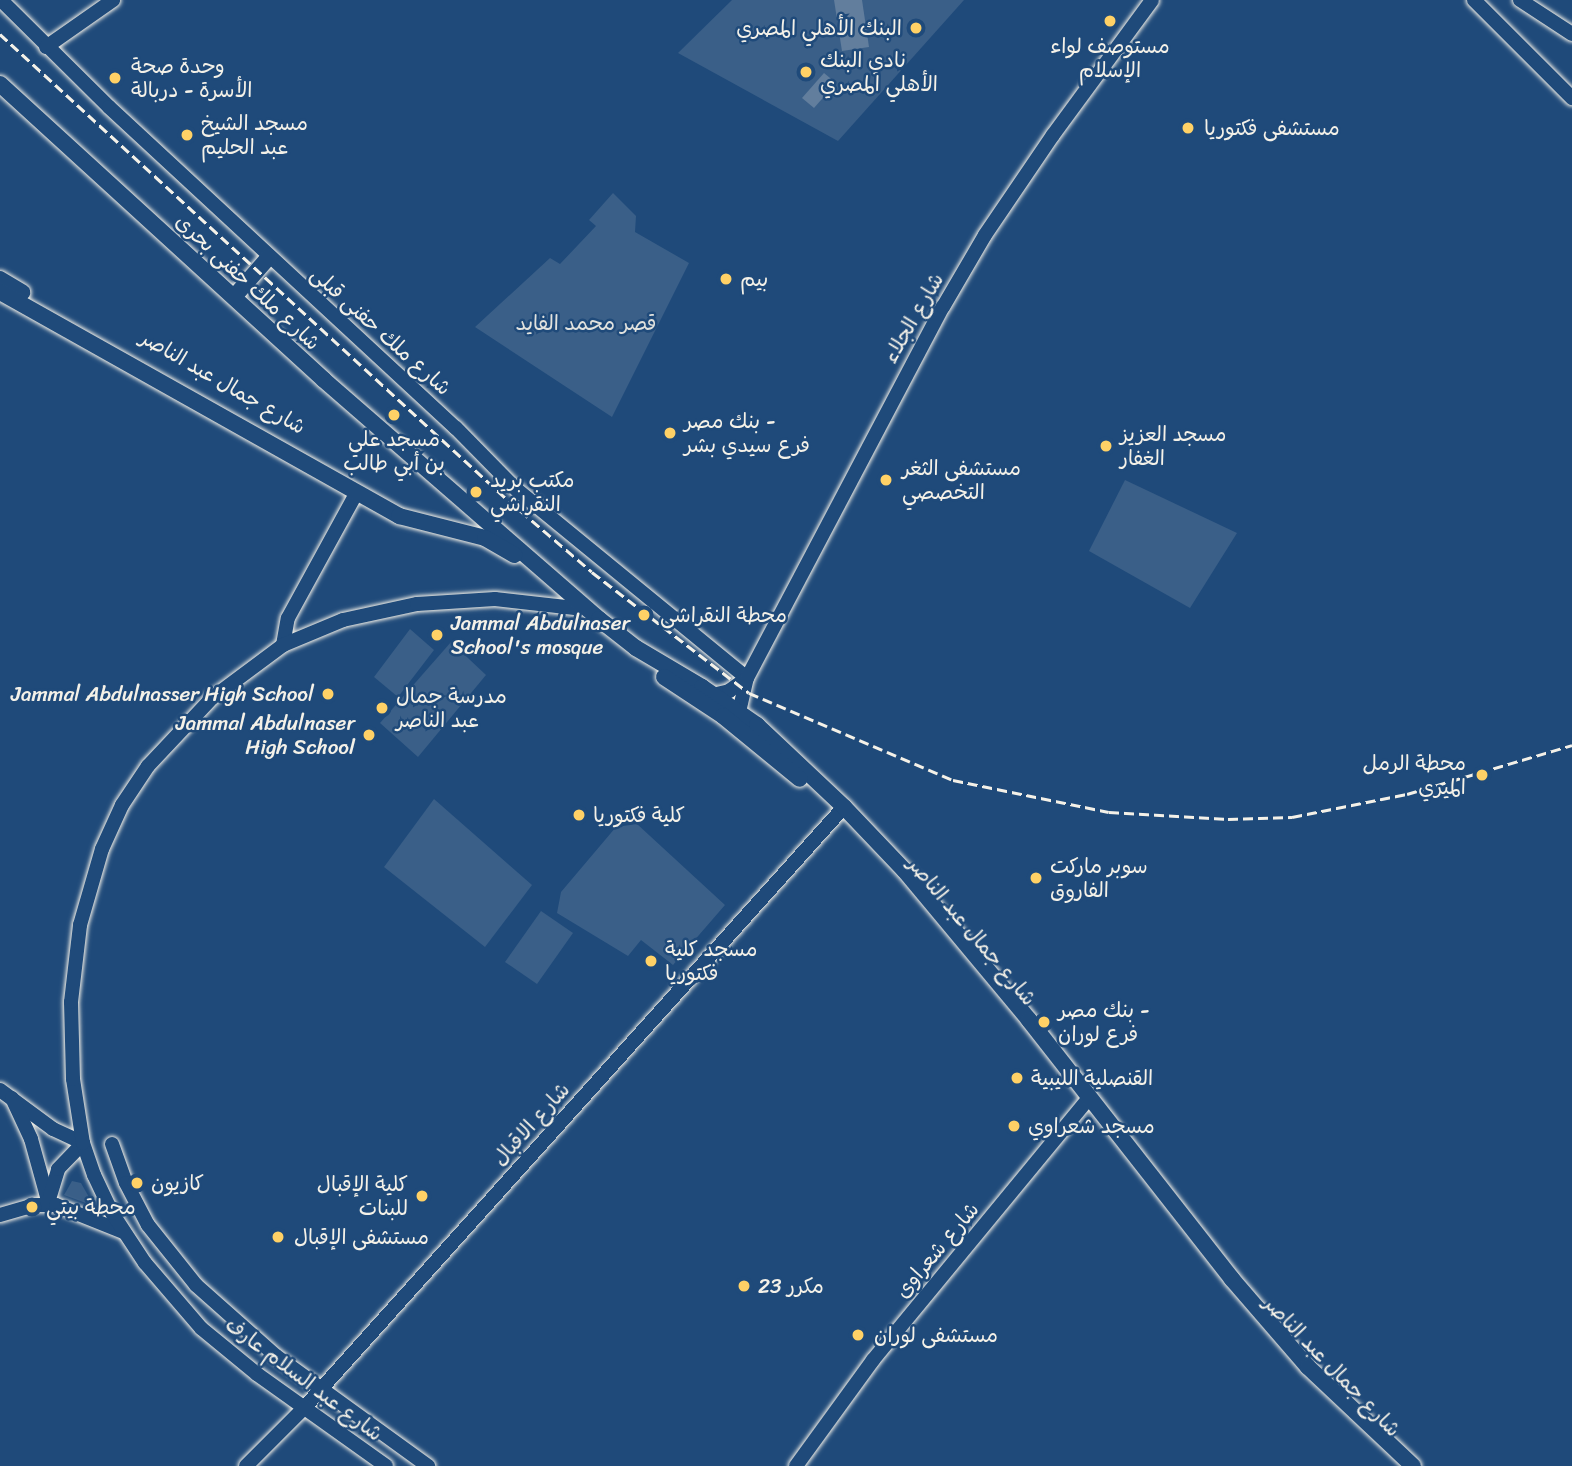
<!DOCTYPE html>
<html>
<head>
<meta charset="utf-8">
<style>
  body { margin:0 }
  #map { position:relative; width:1572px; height:1466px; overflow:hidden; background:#1f4a7a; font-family:Sriracha,"Playpen Sans Arabic",sans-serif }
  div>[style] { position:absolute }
  .green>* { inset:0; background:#3a5f88 }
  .water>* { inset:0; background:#627e9d }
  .roads { filter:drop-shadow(0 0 2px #f4f1e8) drop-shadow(0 0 2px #f4f1e8) }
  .secondary>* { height:14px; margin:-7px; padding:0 7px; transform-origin:7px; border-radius:7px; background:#1f4a7a }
  .primary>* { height:16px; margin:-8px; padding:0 8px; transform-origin:8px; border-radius:8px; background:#1f4a7a }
  .rail>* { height:2.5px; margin-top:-1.25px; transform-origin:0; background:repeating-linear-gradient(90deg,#f4f1e8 0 10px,transparent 0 15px) }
  .dots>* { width:19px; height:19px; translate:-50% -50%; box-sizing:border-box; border:4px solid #1f4a7a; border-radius:50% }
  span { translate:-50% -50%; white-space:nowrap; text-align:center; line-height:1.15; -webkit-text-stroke:5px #1f4a7a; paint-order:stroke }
  .poi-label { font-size:21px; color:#f4f1e8 }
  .right { translate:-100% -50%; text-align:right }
  .left { translate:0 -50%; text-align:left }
  .street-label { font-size:21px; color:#f4f1e8 }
  .park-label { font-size:21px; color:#e1e2de }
</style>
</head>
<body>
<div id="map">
  <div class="green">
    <div style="clip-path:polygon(732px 0,964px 0,838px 141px,678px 53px)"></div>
    <div style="clip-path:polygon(613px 193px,636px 216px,635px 232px,689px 263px,612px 417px,475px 327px,550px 258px,560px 264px,596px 226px,589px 220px)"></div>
    <div style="clip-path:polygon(1125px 480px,1237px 533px,1190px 608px,1089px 551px)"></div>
    <div style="clip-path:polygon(410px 629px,434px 650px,398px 697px,374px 677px)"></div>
    <div style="clip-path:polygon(451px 642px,486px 675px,418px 757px,380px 723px)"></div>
    <div style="clip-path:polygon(434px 799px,532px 885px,485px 947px,384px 867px)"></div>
    <div style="clip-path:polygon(637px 824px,725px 905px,673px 965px,641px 940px,628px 956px,557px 913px,561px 892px,616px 827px)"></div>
    <div style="clip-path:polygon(541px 911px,573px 933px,537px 984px,505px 962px)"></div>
    <div style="clip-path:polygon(72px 1181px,81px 1183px,94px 1206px,64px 1195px)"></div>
  </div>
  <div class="water">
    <div style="clip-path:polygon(834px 0,862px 0,869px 47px,842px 51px)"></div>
    <div style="clip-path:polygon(824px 73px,836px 83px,814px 108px,802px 98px)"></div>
  </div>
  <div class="roads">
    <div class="secondary">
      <div style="left:1px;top:0;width:152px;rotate:44.7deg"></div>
      <div style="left:109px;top:107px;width:473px;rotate:42.8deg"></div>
      <div style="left:456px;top:428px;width:86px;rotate:45.5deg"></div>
      <div style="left:516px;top:489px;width:298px;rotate:39.3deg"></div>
      <div style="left:1474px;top:0;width:139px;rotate:45deg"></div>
      <div style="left:1520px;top:0;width:62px;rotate:33.2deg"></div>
      <div style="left:46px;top:47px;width:82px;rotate:-35deg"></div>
      <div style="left:283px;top:645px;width:27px;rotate:-80deg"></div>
      <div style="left:288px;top:618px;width:141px;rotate:-61.3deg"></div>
      <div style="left:708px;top:696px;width:22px;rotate:-13deg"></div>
      <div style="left:729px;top:691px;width:22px;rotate:-36deg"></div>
      <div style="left:739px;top:712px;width:35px;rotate:-77deg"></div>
      <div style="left:747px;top:678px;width:420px;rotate:-62.2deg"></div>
      <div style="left:943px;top:307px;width:83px;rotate:-59.7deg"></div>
      <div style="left:985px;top:235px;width:121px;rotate:-55.8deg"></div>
      <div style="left:1053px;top:135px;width:167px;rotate:-53.7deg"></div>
      <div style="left:0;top:1090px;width:66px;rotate:36.3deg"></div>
      <div style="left:53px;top:1129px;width:33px;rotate:25deg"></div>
      <div style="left:12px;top:1098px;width:45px;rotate:65.1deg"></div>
      <div style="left:31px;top:1139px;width:67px;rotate:74.5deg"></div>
      <div style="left:112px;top:1144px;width:41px;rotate:70.3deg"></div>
      <div style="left:126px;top:1183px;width:47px;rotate:62.4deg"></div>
      <div style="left:148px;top:1225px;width:77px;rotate:51.3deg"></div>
      <div style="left:196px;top:1285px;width:107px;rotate:41.6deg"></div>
      <div style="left:276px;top:1356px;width:188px;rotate:35.9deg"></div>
      <div style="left:50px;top:1196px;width:28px;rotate:-73deg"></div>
      <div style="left:58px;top:1169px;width:36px;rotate:-46deg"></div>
      <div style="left:0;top:1215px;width:35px;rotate:-16deg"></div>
      <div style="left:34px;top:1205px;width:22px"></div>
      <div style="left:56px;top:1205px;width:72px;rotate:21.9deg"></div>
      <div style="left:246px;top:1466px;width:82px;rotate:-45deg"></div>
      <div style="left:304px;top:1408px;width:808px;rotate:-48.06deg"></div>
      <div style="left:386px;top:1466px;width:158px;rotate:-144.5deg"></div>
      <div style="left:257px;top:1374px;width:72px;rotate:-140.6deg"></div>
      <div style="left:201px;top:1328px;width:86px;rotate:-130.7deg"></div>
      <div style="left:145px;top:1263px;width:60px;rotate:-123.4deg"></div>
      <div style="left:112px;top:1213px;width:42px;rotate:-115.3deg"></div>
      <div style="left:94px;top:1175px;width:34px;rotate:-109deg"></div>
      <div style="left:83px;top:1143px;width:65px;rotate:-98.9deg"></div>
      <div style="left:73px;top:1079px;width:77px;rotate:-91.5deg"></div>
      <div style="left:71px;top:1002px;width:78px;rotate:-83.3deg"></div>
      <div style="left:80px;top:925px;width:79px;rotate:-73.9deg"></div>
      <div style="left:102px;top:849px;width:48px;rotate:-65.6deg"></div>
      <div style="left:122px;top:805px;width:47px;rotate:-56.3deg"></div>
      <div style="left:148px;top:766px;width:93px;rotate:-46.7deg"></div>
      <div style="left:212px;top:698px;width:89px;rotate:-36.7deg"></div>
      <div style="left:283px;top:645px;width:65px;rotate:-22.6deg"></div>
      <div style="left:343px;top:620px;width:76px;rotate:-12.2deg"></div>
      <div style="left:417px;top:604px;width:78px;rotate:-3.7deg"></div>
      <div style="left:495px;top:599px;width:80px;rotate:6.5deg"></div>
      <div style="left:796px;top:1466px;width:131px;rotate:-54deg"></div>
      <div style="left:873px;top:1360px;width:340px;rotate:-50.5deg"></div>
    </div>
    <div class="primary">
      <div style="left:0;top:84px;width:439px;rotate:42.4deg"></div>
      <div style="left:324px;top:380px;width:364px;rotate:41deg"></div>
      <div style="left:599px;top:619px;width:47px;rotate:38.1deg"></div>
      <div style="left:636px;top:648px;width:77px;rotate:30.6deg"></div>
      <div style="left:702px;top:687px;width:67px;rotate:34.6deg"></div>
      <div style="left:757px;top:725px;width:120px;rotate:43.3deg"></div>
      <div style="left:844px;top:807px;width:88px;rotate:46.4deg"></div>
      <div style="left:905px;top:871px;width:194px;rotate:50.2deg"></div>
      <div style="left:1029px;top:1020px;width:329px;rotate:51.9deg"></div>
      <div style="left:1232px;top:1279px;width:116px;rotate:49.2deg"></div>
      <div style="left:1308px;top:1367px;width:144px;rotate:43.3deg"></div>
      <div style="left:0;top:279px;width:26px;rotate:31deg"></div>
      <div style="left:0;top:292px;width:458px;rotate:29.3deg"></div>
      <div style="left:399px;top:516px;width:89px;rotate:14.3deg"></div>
      <div style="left:485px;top:538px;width:34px;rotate:30deg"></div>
      <div style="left:234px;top:297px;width:53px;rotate:-48.8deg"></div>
      <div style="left:664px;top:677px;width:71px;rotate:33.5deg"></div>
      <div style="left:723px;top:716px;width:99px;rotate:39.3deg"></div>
    </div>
  </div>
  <div class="rail">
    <div style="left:0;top:34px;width:691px;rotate:42.54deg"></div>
    <div style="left:509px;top:501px;width:109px;rotate:40.5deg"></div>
    <div style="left:592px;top:572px;width:198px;rotate:37.6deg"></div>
    <div style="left:749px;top:693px;width:222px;rotate:23.1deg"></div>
    <div style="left:953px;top:780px;width:159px;rotate:11.6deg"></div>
    <div style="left:1109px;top:812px;width:119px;rotate:3.4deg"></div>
    <div style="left:1228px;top:819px;width:64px;rotate:-1.8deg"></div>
    <div style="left:1292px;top:817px;width:117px;rotate:-11.3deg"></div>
    <div style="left:1407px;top:794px;width:172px;rotate:-16.5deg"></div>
  </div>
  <div class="dots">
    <div style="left:1110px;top:21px;background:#ffd166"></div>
    <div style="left:916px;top:28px;background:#ffd166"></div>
    <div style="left:806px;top:72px;background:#ffd166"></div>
    <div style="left:115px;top:78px;background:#ffd166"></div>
    <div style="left:1188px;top:128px;background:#ffd166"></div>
    <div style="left:187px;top:135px;background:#ffd166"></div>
    <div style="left:726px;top:279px;background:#ffd166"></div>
    <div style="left:394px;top:415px;background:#ffd166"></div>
    <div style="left:670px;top:433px;background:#ffd166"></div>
    <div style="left:1106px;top:446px;background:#ffd166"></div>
    <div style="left:886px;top:480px;background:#ffd166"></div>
    <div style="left:476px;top:492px;background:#ffd166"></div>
    <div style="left:644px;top:615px;background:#ffd166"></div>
    <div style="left:437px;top:635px;background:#ffd166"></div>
    <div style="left:328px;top:694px;background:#ffd166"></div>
    <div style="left:382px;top:708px;background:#ffd166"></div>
    <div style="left:369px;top:735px;background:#ffd166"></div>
    <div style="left:1482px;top:775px;background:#ffd166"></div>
    <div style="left:579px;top:815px;background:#ffd166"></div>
    <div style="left:1036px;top:878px;background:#ffd166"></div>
    <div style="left:651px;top:961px;background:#ffd166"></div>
    <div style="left:1044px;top:1022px;background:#ffd166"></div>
    <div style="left:1017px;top:1078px;background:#ffd166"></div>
    <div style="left:1014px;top:1126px;background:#ffd166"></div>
    <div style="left:137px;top:1183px;background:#ffd166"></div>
    <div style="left:422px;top:1196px;background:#ffd166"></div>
    <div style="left:32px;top:1207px;background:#ffd166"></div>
    <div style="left:278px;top:1237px;background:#ffd166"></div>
    <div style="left:744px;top:1286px;background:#ffd166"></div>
    <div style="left:858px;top:1335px;background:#ffd166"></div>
  </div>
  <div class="poi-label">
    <span class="right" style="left:902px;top:28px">البنك الأهلي المصري</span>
    <span style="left:1110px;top:58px">مستوصف لواء<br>الإسلام</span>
    <span class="left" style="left:820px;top:72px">نادي البنك<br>الأهلي المصري</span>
    <span class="left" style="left:131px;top:78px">وحدة صحة<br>الأسرة - دربالة</span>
    <span class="left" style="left:201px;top:135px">مسجد الشيخ<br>عبد الحليم</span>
    <span class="left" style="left:1204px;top:128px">مستشفى فكتوريا</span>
    <span class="left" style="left:740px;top:279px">بيم</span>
    <span class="left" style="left:684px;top:433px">بنك مصر -<br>فرع سيدي بشر</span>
    <span class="left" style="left:1120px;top:446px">مسجد العزيز<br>الغفار</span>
    <span style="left:394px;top:451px">مسجد علي<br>بن أبي طالب</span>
    <span class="left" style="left:902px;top:480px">مستشفى الثغر<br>التخصصي</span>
    <span class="left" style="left:490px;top:492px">مكتب بريد<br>النقراشي</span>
    <span class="left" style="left:660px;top:615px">محطة النقراشى</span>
    <span class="left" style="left:451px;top:635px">Jammal Abdulnaser<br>School's mosque</span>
    <span class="right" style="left:314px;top:694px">Jammal Abdulnasser High School</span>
    <span class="left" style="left:396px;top:708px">مدرسة جمال<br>عبد الناصر</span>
    <span class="right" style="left:355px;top:735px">Jammal Abdulnaser<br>High School</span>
    <span class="right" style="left:1466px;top:775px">محطة الرمل<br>الميري</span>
    <span class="left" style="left:593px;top:815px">كلية فكتوريا</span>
    <span class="left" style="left:1050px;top:878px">سوبر ماركت<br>الفاروق</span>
    <span class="left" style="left:665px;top:961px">مسجد كلية<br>فكتوريا</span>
    <span class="left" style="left:1058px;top:1022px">بنك مصر -<br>فرع لوران</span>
    <span class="left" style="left:1031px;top:1078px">القنصلية الليبية</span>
    <span class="left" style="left:1028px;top:1126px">مسجد شعراوي</span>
    <span class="left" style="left:151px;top:1183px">كازيون</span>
    <span class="right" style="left:408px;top:1196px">كلية الإقبال<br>للبنات</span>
    <span class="left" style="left:46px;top:1207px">محطة بيتي</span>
    <span class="left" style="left:294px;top:1237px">مستشفى الإقبال</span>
    <span class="left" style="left:758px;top:1286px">23 مكرر</span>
    <span class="left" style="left:874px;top:1335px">مستشفى لوران</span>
  </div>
  <div class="street-label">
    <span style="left:248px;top:282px;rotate:43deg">شارع ملك حفنى بحرى</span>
    <span style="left:913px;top:318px;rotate:-60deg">شارع الجلاء</span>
    <span style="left:381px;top:331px;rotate:42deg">شارع ملك حفنى قبلى</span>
    <span style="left:223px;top:382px;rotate:30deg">شارع جمال عبد الناصر</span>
    <span style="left:972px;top:931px;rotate:50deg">شارع جمال عبد الناصر</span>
    <span style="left:531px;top:1124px;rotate:-48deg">شارع الاقبال</span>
    <span style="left:937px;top:1250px;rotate:-50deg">شارع شعراوى</span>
    <span style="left:1332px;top:1366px;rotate:46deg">شارع جمال عبد الناصر</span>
    <span style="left:304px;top:1379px;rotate:37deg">شارع عبد السلام عارف</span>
  </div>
  <div class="park-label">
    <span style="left:586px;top:323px">قصر محمد الفايد</span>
  </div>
</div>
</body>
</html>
